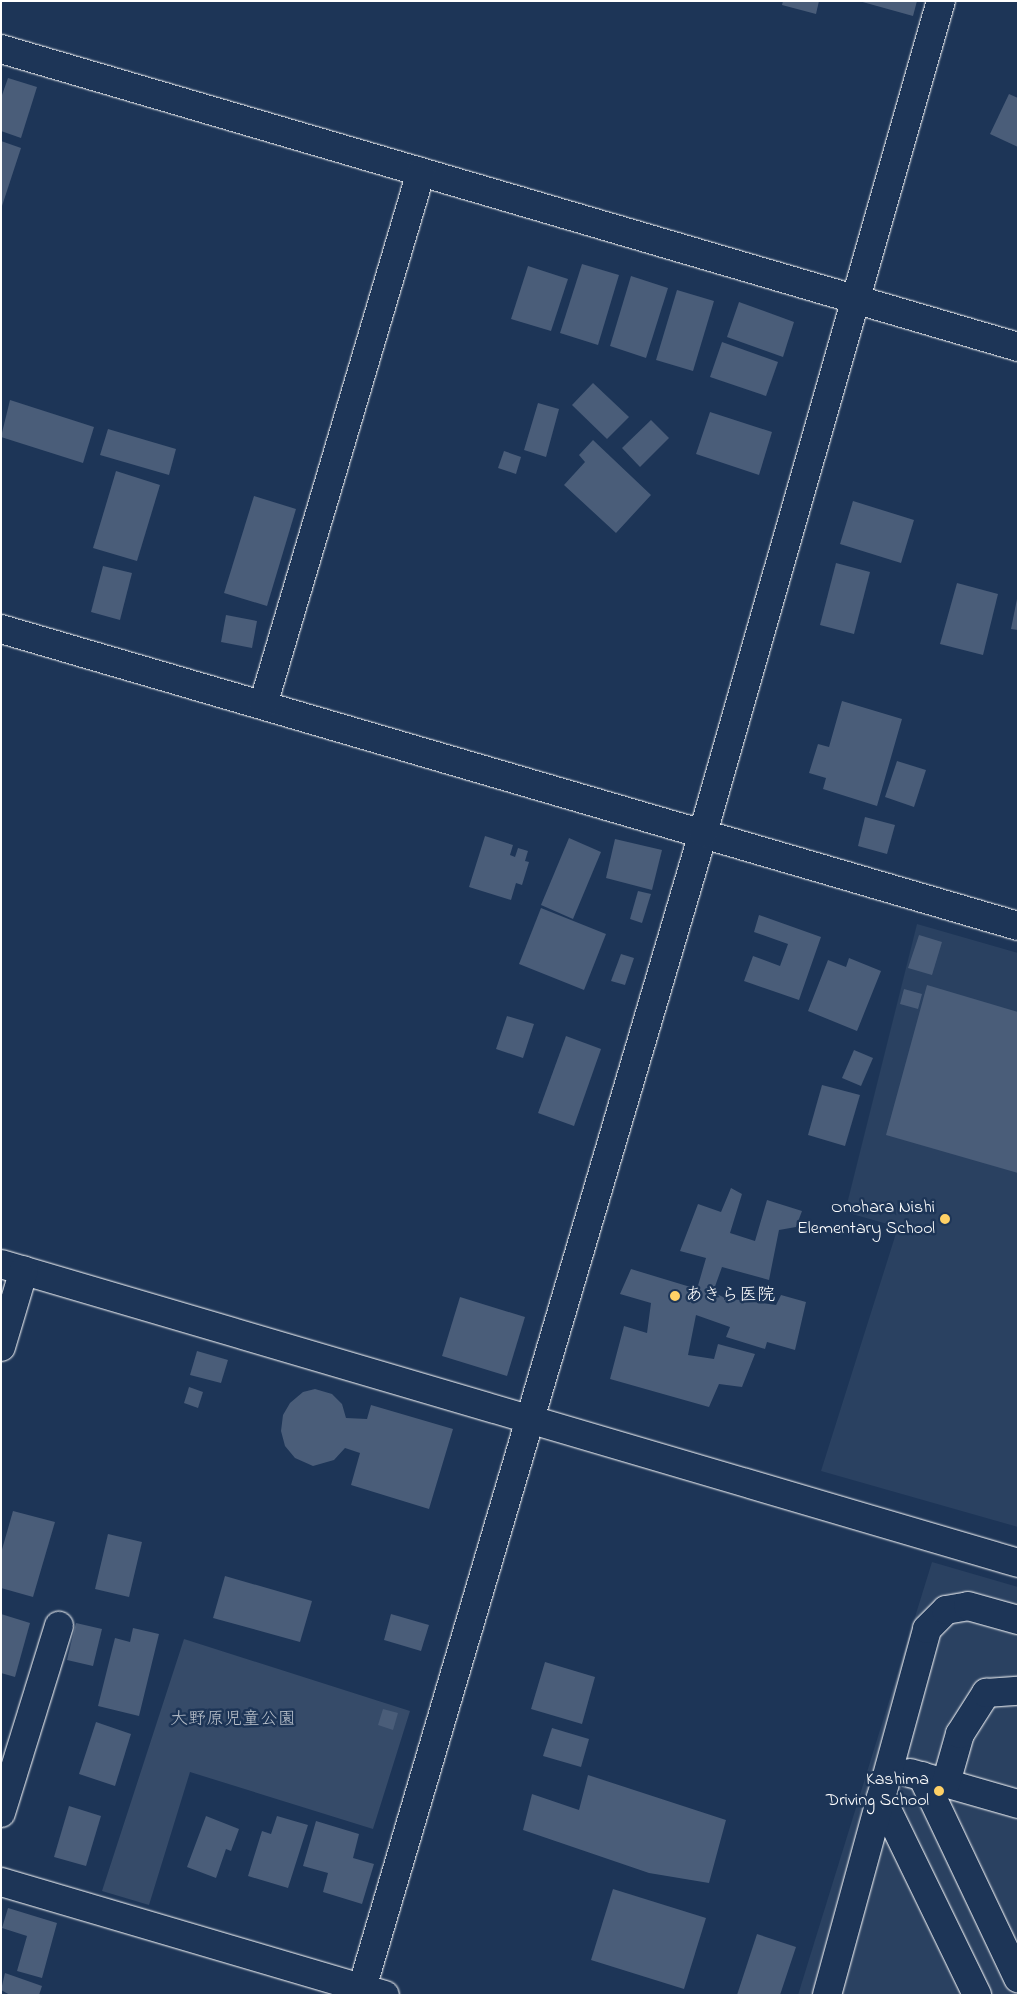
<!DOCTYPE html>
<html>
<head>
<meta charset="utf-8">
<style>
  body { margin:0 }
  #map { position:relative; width:1019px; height:1996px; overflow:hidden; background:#1d3557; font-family:"Indie Flower","Klee One",sans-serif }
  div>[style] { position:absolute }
  .built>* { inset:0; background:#2a4161 }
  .green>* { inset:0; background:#364b69 }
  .building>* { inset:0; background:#4a5d79 }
  .roads { filter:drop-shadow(0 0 1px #fff) drop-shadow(0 0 1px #fff) }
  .minor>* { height:28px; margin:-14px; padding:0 14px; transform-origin:14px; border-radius:14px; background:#1d3557 }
  .dots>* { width:14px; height:14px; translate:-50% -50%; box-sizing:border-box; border:2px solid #1d3557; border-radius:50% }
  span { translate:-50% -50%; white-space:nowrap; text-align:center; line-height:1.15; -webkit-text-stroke:5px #1d3557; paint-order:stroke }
  .poi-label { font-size:18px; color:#fff }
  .right { translate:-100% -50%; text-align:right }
  .left { translate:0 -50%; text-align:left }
  .park-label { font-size:18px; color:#b9c0ca }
  .frame { position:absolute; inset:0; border:2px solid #fff; pointer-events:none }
</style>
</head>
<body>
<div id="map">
  <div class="built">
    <div style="clip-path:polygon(917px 924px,1018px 953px,1018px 1527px,821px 1471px,898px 1227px,845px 1212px)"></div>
    <div style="clip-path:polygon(932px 1562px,1018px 1587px,1018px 1995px,798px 1995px)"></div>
  </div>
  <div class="green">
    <div style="clip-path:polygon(184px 1639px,410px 1711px,373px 1829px,190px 1772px,149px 1905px,102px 1891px)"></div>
  </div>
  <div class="building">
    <div style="clip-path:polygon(783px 1px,819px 1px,816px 14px,782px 5px)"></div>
    <div style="clip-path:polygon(859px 1px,917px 1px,913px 16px)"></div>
    <div style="clip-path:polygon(8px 78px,37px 87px,21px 138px,1px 131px,1px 98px)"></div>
    <div style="clip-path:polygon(1009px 94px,1018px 98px,1018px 147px,990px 134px)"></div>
    <div style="clip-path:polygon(1px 141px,21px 148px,2px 206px,1px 206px)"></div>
    <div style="clip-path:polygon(582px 264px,619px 275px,598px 345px,560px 333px)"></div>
    <div style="clip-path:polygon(528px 266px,568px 279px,551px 331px,511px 319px)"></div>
    <div style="clip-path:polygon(631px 276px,668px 288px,646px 358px,610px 346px)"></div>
    <div style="clip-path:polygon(677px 290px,714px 301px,693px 371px,656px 360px)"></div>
    <div style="clip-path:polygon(739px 302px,794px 322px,783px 357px,727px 337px)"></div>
    <div style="clip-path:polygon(722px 342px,778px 362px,766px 396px,710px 377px)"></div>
    <div style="clip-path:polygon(593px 383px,629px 417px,607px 439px,572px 405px)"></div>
    <div style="clip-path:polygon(10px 400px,94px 427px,83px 463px,1px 437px)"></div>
    <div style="clip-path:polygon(538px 403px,559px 409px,546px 457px,524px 450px)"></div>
    <div style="clip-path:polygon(710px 412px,772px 432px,759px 475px,696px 454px)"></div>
    <div style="clip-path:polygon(651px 420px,669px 438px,640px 467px,622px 448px)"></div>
    <div style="clip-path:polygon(108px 429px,176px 449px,169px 475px,100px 455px)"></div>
    <div style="clip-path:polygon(593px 440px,651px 495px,616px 533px,564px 485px,585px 462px,579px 455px)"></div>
    <div style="clip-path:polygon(504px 451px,521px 457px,516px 474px,498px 468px)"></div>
    <div style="clip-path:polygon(116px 471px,160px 485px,137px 561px,93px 548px)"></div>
    <div style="clip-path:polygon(254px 496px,296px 509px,267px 606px,224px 593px)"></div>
    <div style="clip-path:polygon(853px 501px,914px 520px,901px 563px,840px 544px)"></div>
    <div style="clip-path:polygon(836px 563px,870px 572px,854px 634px,820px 625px)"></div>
    <div style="clip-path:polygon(103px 566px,132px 573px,120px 620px,91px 612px)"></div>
    <div style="clip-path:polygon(957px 583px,998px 594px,983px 655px,940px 644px)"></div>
    <div style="clip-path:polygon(1017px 599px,1018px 599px,1018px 630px,1011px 629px)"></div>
    <div style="clip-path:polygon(226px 615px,257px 621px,252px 648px,221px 642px)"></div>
    <div style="clip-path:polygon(842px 701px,902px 719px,877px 806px,823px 789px,826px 778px,809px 773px,818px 744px,829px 747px)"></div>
    <div style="clip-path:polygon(897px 761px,926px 770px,914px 807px,885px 797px)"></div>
    <div style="clip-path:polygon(865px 817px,895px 825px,887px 854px,858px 846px)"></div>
    <div style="clip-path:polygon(485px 836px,513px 845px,510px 855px,515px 857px,518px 848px,528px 851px,525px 861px,529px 862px,522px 885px,516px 883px,511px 900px,469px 887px)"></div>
    <div style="clip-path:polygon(569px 838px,601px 852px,573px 919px,541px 905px)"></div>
    <div style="clip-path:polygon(615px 839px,662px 850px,652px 890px,606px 878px)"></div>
    <div style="clip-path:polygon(638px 891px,651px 894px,642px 923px,630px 919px)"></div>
    <div style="clip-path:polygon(541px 908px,606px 934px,584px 990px,519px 964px)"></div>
    <div style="clip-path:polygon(759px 915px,821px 937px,799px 1000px,744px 981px,753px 956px,780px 966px,788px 944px,754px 932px)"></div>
    <div style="clip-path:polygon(919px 935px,942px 942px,932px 975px,908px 968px)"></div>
    <div style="clip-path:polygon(621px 954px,634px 958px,625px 985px,611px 981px)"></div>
    <div style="clip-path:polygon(849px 958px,881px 971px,857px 1031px,808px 1011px,828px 960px,846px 967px)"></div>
    <div style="clip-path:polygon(927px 985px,1018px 1012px,1018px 1173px,886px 1135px)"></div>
    <div style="clip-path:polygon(904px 989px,922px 994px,918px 1009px,900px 1004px)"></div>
    <div style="clip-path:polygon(507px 1016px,534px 1024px,523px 1058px,496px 1049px)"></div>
    <div style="clip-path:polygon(566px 1036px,601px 1049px,574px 1126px,538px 1113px)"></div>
    <div style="clip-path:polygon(854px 1050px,873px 1058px,861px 1086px,842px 1078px)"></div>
    <div style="clip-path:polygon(822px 1085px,860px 1095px,845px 1146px,808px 1135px)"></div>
    <div style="clip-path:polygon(731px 1188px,742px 1194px,730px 1233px,755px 1241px,767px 1200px,802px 1211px,796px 1227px,779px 1230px,769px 1280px,722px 1267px,713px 1292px,725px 1298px,776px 1305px,781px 1295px,806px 1302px,795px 1350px,767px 1342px,765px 1349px,726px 1337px,730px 1327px,696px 1315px,688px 1355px,714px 1359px,718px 1344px,755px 1354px,742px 1387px,719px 1384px,709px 1407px,610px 1379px,624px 1326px,647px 1333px,651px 1303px,620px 1294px,631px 1269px,697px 1289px,706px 1258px,680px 1251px,698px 1204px,721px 1212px)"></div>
    <div style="clip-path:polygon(460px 1297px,525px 1317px,507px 1376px,442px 1356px)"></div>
    <div style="clip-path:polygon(197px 1351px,228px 1360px,221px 1383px,190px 1375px)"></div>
    <div style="clip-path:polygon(189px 1387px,203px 1392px,198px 1408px,184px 1403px)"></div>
    <div style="clip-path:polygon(315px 1389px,332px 1394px,342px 1404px,346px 1418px,367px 1419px,371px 1405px,453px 1429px,429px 1509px,351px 1485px,360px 1453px,345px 1448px,334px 1460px,313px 1466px,295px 1458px,285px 1446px,281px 1431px,283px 1415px,290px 1403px,303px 1392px)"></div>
    <div style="clip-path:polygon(13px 1511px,55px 1522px,33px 1597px,1px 1588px,1px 1553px)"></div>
    <div style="clip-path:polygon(108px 1534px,142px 1542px,129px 1597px,95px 1589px)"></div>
    <div style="clip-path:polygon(225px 1576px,312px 1601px,300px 1642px,213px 1618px)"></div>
    <div style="clip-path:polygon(1px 1614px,30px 1623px,15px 1677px,1px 1673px)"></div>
    <div style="clip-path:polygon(391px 1614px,429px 1625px,421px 1651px,384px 1640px)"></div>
    <div style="clip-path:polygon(76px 1623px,102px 1629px,93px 1666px,67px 1660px)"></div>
    <div style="clip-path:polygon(133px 1628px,159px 1634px,139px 1716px,98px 1706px,115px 1638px,130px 1642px)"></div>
    <div style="clip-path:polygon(545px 1662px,595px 1677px,582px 1724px,531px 1709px)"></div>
    <div style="clip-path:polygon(383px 1709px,398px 1713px,393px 1730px,378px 1725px)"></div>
    <div style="clip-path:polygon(96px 1722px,131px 1734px,115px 1786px,79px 1774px)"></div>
    <div style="clip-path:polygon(552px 1728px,589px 1739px,581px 1767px,543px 1756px)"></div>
    <div style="clip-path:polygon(588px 1775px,726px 1820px,709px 1883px,649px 1873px,523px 1830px,532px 1794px,579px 1810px)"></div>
    <div style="clip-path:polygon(69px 1806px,101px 1816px,86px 1866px,54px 1857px)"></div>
    <div style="clip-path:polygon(206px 1816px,239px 1829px,231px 1851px,226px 1849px,216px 1878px,187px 1867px)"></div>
    <div style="clip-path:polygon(277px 1816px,308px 1825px,288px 1888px,248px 1876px,262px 1831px,271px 1834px)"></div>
    <div style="clip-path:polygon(316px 1821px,359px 1834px,353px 1858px,374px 1864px,362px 1904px,323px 1892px,328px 1873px,303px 1866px)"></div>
    <div style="clip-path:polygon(613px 1889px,706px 1918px,684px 1989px,591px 1960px)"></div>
    <div style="clip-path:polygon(8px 1908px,57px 1923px,42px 1978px,17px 1971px,27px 1936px,2px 1928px)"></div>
    <div style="clip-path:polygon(757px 1934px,796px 1947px,780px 1995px,737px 1995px)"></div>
    <div style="clip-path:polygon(5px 1973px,42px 1986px,39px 1995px,10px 1995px,1px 1990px)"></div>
  </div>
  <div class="roads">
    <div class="minor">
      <div style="left:1px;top:49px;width:1060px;rotate:16.33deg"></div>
      <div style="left:1px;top:629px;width:1059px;rotate:16.28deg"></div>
      <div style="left:263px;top:705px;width:556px;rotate:-73.49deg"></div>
      <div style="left:1px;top:1264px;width:1060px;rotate:16.38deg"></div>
      <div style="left:1px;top:1347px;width:80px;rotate:-73.4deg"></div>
      <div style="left:910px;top:1773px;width:112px;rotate:16deg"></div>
      <div style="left:922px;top:1776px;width:224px;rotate:64.6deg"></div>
      <div style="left:946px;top:1783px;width:51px;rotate:-74.1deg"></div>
      <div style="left:960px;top:1734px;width:49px;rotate:-57.6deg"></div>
      <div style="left:986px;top:1693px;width:32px;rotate:-4deg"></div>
      <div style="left:881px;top:1797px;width:220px;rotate:64.1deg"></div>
      <div style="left:1px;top:1813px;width:196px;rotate:-72.8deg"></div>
      <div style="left:1px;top:1882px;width:400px;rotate:16.4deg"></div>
      <div style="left:360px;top:1995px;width:1212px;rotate:-73.55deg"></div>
      <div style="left:703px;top:833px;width:865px;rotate:-74.04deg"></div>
      <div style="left:827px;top:1995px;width:379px;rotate:-74.7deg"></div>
      <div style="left:927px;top:1629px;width:27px;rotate:-45deg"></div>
      <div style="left:946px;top:1610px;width:22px;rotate:-10deg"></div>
      <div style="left:968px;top:1606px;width:52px;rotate:15.6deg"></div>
    </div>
  </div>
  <div class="dots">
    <div style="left:945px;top:1219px;background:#ffd166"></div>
    <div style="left:675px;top:1296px;background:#ffd166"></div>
    <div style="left:939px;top:1791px;background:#ffd166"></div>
  </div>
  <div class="poi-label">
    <span class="right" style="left:935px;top:1219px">Onohara Nishi<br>Elementary School</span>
    <span class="left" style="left:685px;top:1296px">あきら医院</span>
    <span class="right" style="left:929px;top:1791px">Kashima<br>Driving School</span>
  </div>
  <div class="park-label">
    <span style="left:233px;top:1720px">大野原児童公園</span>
  </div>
  <div class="frame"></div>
</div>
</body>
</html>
